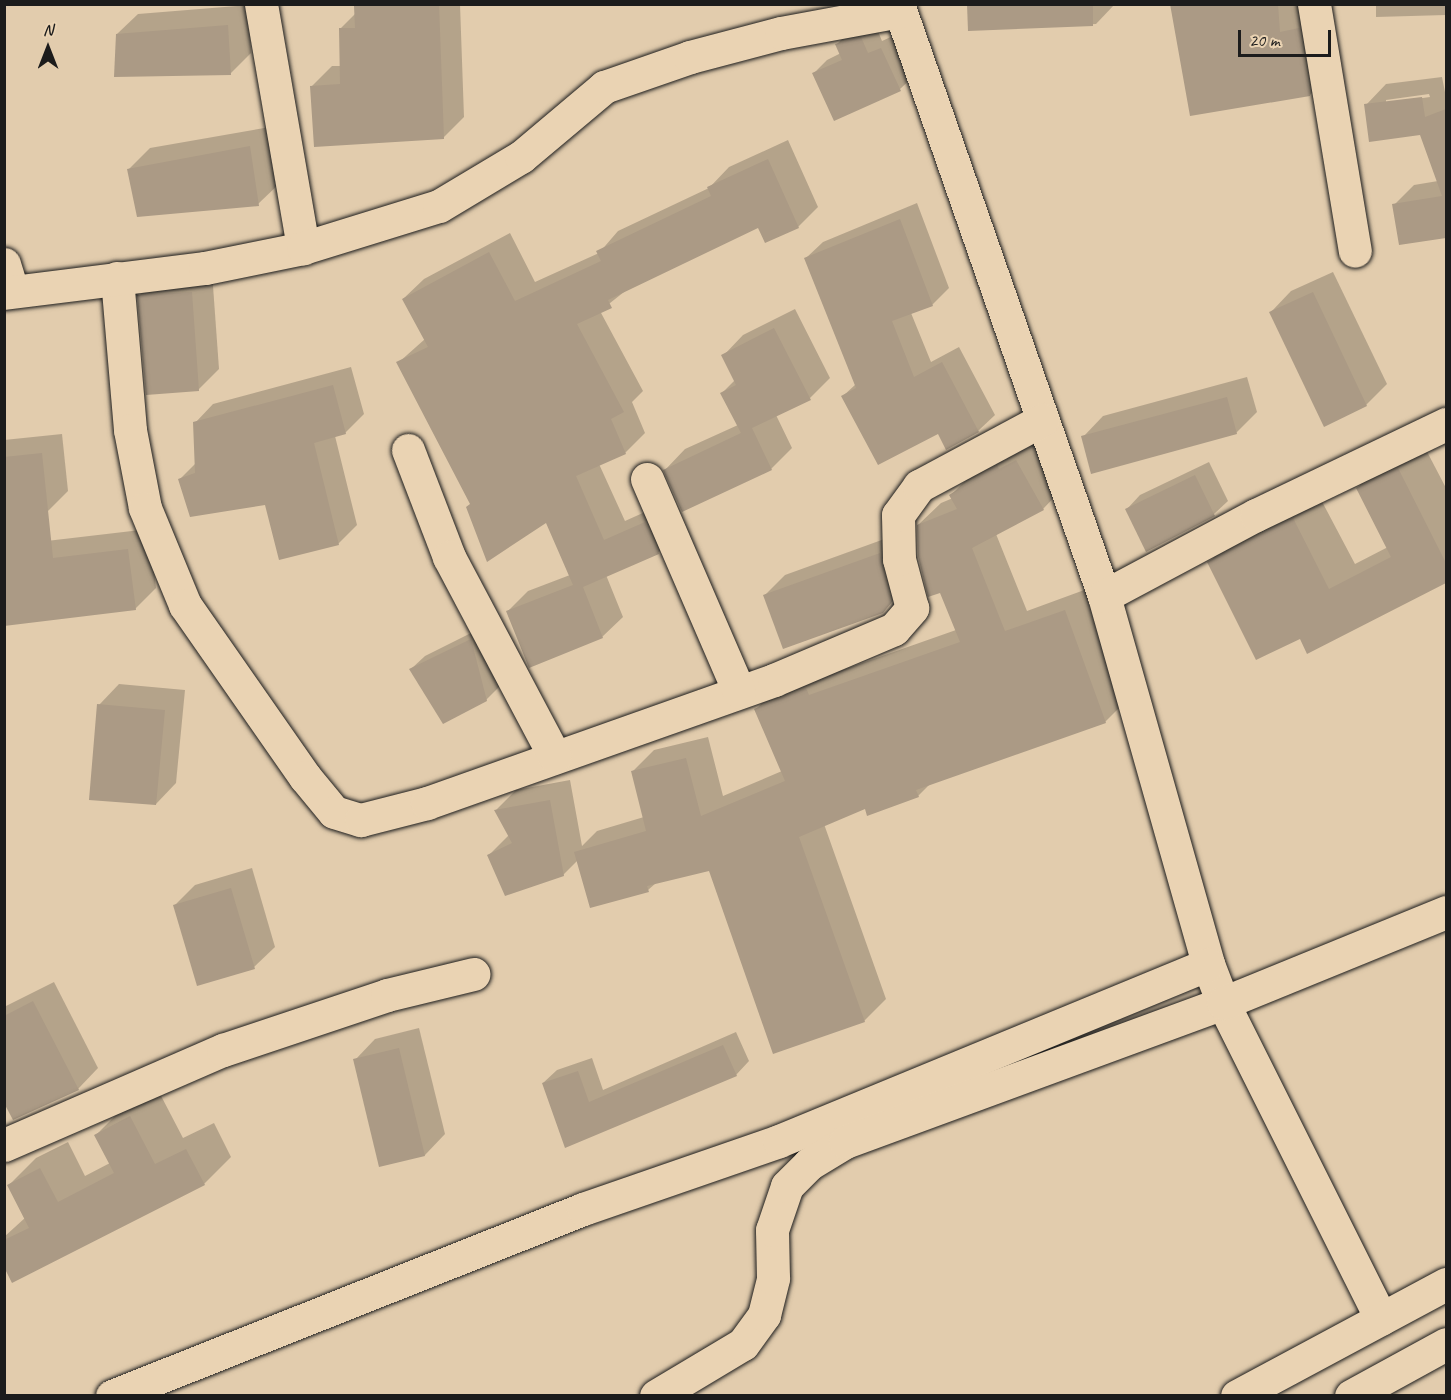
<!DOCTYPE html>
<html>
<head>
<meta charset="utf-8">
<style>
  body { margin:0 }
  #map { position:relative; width:1451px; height:1400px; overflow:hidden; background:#e2ccad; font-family:Caveat,sans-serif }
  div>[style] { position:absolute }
  .shadow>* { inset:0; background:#0003 }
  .building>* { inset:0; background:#ab9a85 }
  .roads { filter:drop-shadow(0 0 2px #1c1c1c) drop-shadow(0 0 2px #1c1c1c) }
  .minor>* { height:33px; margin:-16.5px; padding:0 16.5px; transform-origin:16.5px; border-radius:16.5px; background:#ead3b3 }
  .major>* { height:33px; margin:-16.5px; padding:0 16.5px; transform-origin:16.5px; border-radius:16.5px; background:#ead3b3 }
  span { translate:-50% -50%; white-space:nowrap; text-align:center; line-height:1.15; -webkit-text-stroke:5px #ead3b3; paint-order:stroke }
  .frame { position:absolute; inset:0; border:6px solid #1c1c1c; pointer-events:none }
  .north { position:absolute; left:18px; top:18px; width:60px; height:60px; -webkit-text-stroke:4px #ead3b3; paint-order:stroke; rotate:0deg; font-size:16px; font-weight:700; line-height:24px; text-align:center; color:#1c1c1c }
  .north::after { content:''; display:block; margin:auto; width:21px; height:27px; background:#1c1c1c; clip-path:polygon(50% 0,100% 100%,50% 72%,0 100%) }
  .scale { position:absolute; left:1238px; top:30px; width:93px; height:27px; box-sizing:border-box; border:3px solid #1c1c1c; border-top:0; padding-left:8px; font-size:18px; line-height:21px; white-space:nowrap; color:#1c1c1c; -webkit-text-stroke:4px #ead3b3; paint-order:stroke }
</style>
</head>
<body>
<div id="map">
  <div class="shadow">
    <div style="clip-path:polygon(358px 4px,460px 4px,464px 117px,443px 138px,311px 87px,332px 66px,341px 66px,340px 29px,356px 13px)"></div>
    <div style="clip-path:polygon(968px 4px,1115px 4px,1096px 24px,969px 29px)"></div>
    <div style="clip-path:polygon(1172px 4px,1318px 4px,1330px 74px,1310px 95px)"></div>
    <div style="clip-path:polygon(1376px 4px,1446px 4px,1446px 15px,1376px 17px)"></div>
    <div style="clip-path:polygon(249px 5px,251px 53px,230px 74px,117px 34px,138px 14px)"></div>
    <div style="clip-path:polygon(875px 24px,882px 41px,895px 35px,914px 76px,900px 89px,814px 73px,827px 60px,841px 53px,837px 44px,851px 30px)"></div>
    <div style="clip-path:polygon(evenodd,1442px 77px,1446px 97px,1446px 236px,1400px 243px,1394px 205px,1414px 185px,1438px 181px,1421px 134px,1366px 105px,1386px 84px,1442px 77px,1429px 94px,1430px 97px,1386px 103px,1386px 100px,1429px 94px)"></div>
    <div style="clip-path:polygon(270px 127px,279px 184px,258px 204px,129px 169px,150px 148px)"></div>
    <div style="clip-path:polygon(788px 140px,818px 207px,798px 227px,758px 226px,629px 288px,600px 311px,643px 391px,632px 402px,645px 433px,625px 453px,599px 464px,625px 521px,665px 503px,678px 533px,658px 553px,606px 575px,623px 617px,602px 637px,508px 611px,528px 591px,570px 575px,546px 521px,472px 503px,398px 363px,425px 339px,403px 299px,424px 279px,510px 233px,535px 282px,599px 253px,618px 231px,709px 188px,729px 167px)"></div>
    <div style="clip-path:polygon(917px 203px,949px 288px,932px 305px,911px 313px,931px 362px,959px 347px,995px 415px,978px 431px,938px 432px,843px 396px,856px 384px,806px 258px,823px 242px)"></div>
    <div style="clip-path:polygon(212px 272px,219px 369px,198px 390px,139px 296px,159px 275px)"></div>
    <div style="clip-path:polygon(1333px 272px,1387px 384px,1366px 405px,1271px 312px,1291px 291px)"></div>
    <div style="clip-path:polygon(795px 309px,830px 378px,810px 398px,776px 415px,792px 448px,771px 469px,682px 510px,665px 470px,685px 449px,738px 425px,722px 393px,735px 380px,723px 356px,743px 335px)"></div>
    <div style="clip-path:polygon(351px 367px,364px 414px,345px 433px,335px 436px,357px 525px,338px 544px,266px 504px,180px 479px,196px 463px,195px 423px,213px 404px)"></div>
    <div style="clip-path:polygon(1247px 377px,1257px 412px,1236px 433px,1083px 437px,1103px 416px)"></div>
    <div style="clip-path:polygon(62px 434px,68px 491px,47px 512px,4px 516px,4px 440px)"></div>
    <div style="clip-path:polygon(1038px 439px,1064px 487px,1043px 509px,996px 534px,1027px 611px,1087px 589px,1127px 700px,1105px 722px,931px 783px,918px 796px,866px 807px,824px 824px,886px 999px,864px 1021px,710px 869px,656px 883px,648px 890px,578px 860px,563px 875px,489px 855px,509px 835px,496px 810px,516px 790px,570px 780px,582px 846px,597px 831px,644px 817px,632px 772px,654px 750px,708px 737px,723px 796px,782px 771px,755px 710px,777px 688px,827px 667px,831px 674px,956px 630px,918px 525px,941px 503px,953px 498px,951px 495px,973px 473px)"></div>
    <div style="clip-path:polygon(1423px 444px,1446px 488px,1446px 581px,1308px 652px,1300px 637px,1209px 562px,1235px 537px,1318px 494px,1355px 564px,1388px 547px,1357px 488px,1383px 463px)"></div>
    <div style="clip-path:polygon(1209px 462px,1228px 501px,1214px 514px,1127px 509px,1140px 495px)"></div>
    <div style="clip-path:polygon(149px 529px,156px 588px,135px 609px,4px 546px)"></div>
    <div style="clip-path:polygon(901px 533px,904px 590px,882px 612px,765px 595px,785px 575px)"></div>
    <div style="clip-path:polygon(485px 626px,500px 686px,486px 700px,411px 669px,425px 656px)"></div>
    <div style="clip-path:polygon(119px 684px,185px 690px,176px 783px,156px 804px,99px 705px)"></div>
    <div style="clip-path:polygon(252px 868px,275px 947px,254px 967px,175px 905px,195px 885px)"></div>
    <div style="clip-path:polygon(54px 982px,98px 1068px,78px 1089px,4px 1099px,4px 1007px)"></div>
    <div style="clip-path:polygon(419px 1028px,445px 1134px,425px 1155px,380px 1165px,355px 1060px,375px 1039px)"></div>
    <div style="clip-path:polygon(736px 1032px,749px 1061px,736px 1075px,566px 1146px,543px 1083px,557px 1070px,592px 1058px,603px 1090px)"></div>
    <div style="clip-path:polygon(158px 1090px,183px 1138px,214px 1123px,231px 1157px,204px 1184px,4px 1264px,4px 1237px,26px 1217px,9px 1185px,36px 1158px,68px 1142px,85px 1176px,110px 1163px,96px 1135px,123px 1108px)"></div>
  </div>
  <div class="building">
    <div style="clip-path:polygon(428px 4px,439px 4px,444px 139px,314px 147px,310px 86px,340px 84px,339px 28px,355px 28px,354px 6px)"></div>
    <div style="clip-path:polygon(967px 4px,1093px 4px,1093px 26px,968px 31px)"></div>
    <div style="clip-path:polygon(1170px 4px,1278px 4px,1280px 32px,1299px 28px,1310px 96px,1190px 116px)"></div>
    <div style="clip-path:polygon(228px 25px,231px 75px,114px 77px,116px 34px)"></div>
    <div style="clip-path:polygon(861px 37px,868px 53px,881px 48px,901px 91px,834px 121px,812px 73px,842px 60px,835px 44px)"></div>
    <div style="clip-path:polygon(1422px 97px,1425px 117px,1446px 109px,1446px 238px,1399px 245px,1392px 204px,1442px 196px,1420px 135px,1369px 142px,1364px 104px)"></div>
    <div style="clip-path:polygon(250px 146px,259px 206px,137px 217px,127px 169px)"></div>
    <div style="clip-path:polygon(768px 159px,799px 228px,765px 243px,758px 228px,608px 300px,612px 308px,577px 324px,624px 412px,611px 419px,626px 454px,576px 476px,604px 540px,645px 522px,659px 554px,583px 587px,603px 638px,529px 668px,506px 611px,573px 585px,546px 523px,487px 562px,466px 507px,470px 504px,396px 362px,428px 347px,402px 299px,489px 252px,515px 301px,601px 261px,596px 251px,711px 196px,707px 187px)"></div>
    <div style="clip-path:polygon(900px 219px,933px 306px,892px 321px,914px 377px,942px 362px,979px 432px,946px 450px,938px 434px,878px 465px,841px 396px,856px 388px,804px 258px)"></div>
    <div style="clip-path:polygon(192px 292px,199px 391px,146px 395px,137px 295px)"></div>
    <div style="clip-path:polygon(1313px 292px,1367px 406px,1324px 427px,1269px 312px)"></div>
    <div style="clip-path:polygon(774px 328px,811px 400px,752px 428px,772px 470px,682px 512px,663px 470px,741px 433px,720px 393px,736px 385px,721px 355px)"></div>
    <div style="clip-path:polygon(333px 385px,346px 434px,314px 443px,339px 545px,279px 560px,265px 505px,190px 517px,178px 479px,195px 473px,193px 422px)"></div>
    <div style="clip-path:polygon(1227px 397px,1237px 434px,1091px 474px,1081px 436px)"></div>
    <div style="clip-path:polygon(42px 453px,53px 558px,128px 549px,136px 610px,4px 626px,4px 457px)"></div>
    <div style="clip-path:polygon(1016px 460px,1044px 510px,972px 548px,1005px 631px,1065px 610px,1106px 723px,916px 790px,919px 797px,867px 816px,865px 809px,799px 837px,865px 1022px,773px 1054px,709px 871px,647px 886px,649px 892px,590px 908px,574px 852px,646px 831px,631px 771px,686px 758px,701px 816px,785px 781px,754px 709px,806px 688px,809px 695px,960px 642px,940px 593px,928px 597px,918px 556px,917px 525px,957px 509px,949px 495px,997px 465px,999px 469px)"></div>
    <div style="clip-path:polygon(1398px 468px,1446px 563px,1446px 583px,1307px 654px,1300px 639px,1256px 660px,1207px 562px,1293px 518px,1329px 589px,1391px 557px,1356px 488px)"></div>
    <div style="clip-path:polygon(1195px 475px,1215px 516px,1146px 552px,1125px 509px)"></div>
    <div style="clip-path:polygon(880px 553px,891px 603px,883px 613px,783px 649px,763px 595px)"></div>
    <div style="clip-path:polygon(471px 639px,487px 701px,443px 724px,409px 669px)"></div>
    <div style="clip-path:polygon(97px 704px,165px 710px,156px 805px,89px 800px)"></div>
    <div style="clip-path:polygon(550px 800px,564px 876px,505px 896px,487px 855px,512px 843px,494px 810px)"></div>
    <div style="clip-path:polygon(231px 888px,255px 969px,197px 986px,173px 905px)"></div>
    <div style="clip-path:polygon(33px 1001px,79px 1090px,13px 1120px,4px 1103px,4px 1016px)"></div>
    <div style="clip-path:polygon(723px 1045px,737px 1076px,565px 1148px,542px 1083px,578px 1071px,589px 1102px)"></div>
    <div style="clip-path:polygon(399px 1048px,425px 1156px,379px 1167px,353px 1059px)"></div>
    <div style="clip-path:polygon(130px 1116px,155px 1164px,186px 1149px,205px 1185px,12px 1283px,4px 1267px,4px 1240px,29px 1228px,7px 1185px,40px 1168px,58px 1202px,114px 1173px,94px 1135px)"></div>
  </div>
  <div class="roads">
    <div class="minor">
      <div style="left:261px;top:4px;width:248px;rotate:80.2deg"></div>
      <div style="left:898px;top:4px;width:627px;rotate:70.81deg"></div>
      <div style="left:1104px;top:596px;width:382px;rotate:74.2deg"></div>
      <div style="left:1208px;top:964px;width:42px;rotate:69deg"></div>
      <div style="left:1223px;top:1003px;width:353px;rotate:63.4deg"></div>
      <div style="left:1314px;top:4px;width:250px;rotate:80.6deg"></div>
      <div style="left:4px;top:264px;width:27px;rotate:73deg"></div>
      <div style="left:117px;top:278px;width:153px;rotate:85.1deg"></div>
      <div style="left:130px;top:430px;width:79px;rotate:79.1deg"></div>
      <div style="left:145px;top:508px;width:105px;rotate:67.6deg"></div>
      <div style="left:185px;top:605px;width:210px;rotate:55.1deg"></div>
      <div style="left:305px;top:777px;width:45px;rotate:50.4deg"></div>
      <div style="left:334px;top:812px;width:28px;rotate:17deg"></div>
      <div style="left:361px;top:820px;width:68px;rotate:-14.4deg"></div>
      <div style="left:427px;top:803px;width:368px;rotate:-19.5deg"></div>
      <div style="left:774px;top:680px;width:130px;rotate:-23deg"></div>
      <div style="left:894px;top:629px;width:28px;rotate:-49deg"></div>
      <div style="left:912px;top:608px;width:51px;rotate:-104.9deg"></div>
      <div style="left:899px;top:559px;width:44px;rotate:-91.3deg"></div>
      <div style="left:898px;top:515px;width:36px;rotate:-54deg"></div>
      <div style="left:919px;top:486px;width:140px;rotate:-28.2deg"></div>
      <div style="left:4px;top:293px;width:203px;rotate:-7.1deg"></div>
      <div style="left:205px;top:268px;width:100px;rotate:-11.5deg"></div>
      <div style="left:303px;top:248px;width:142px;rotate:-17.2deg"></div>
      <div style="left:439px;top:206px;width:96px;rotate:-30.9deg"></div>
      <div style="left:521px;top:157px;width:109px;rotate:-40.1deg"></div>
      <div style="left:604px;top:87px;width:91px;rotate:-19.2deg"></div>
      <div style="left:690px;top:57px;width:94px;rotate:-14.8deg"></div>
      <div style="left:781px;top:33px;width:121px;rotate:-10.5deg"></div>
      <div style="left:408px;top:450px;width:115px;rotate:69deg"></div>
      <div style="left:449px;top:557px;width:226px;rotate:62.1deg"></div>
      <div style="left:647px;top:479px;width:232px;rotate:66.6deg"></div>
      <div style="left:1104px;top:596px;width:172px;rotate:-28.1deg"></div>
      <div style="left:1256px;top:515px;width:211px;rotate:-25.6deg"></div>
      <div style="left:4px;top:1145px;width:239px;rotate:-23.5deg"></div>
      <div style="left:223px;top:1050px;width:173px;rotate:-18.5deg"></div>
      <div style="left:387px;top:995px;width:89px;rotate:-13.7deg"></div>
      <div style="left:112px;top:1396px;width:507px;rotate:-21.65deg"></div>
      <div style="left:583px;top:1209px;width:207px;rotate:-19.1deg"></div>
      <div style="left:779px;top:1141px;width:464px;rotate:-22.4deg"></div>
      <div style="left:656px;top:1396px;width:101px;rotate:-30.9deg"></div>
      <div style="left:743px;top:1344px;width:36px;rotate:-54deg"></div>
      <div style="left:764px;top:1315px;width:38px;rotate:-76deg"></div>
      <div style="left:773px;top:1278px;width:48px;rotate:-91.2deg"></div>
      <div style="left:772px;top:1230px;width:46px;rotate:-71.2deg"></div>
      <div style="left:787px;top:1186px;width:31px;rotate:-45deg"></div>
      <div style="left:809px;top:1164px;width:42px;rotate:-31.4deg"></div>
      <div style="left:845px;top:1142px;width:403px;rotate:-20.2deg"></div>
      <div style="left:1223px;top:1003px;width:241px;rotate:-22.2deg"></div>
    </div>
    <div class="major">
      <div style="left:1237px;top:1396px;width:237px;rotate:-28.2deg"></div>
      <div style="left:1351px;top:1396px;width:108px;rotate:-28.7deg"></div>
    </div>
  </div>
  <div class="frame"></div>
  <div class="north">N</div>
  <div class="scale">20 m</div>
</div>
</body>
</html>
